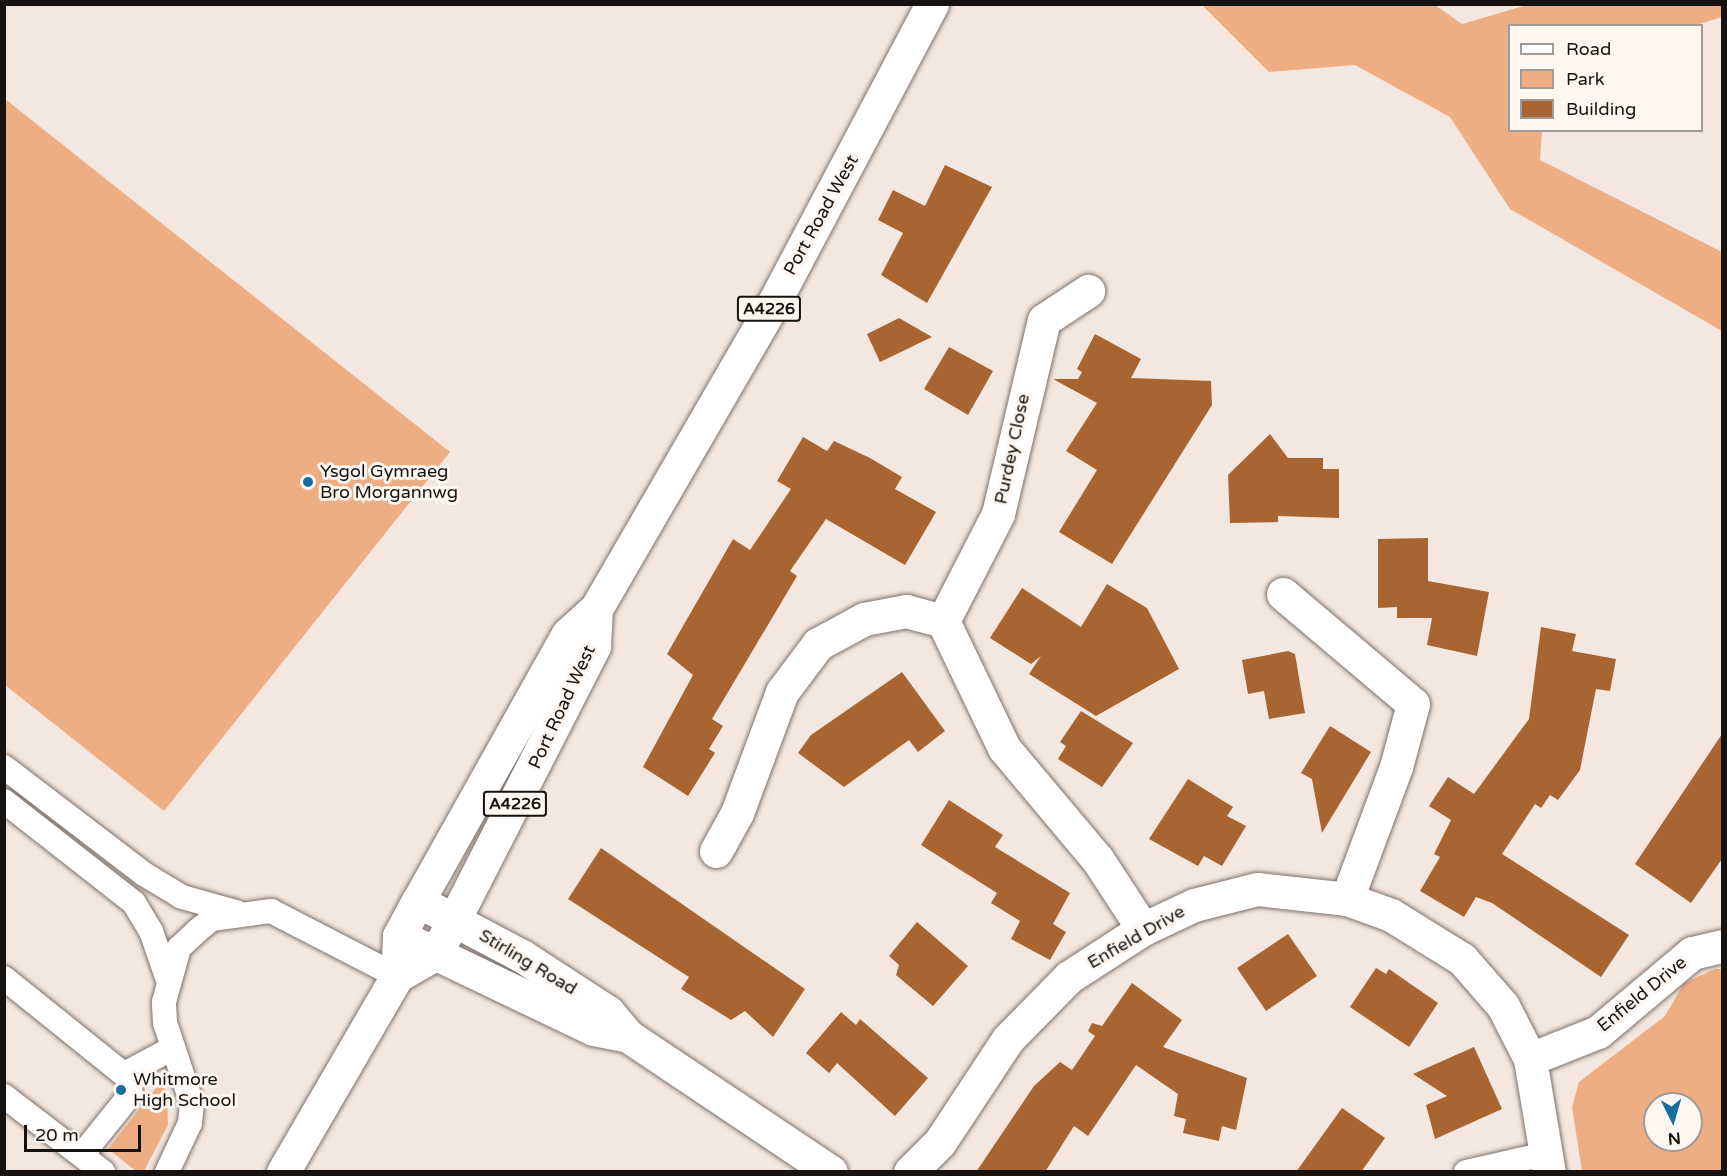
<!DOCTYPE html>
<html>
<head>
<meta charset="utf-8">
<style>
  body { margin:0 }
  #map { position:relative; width:1727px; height:1176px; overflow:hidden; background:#f4e7df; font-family:"Varela Round",sans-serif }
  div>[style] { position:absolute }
  .green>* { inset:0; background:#eeae84 }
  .building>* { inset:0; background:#a86431 }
  .roads { filter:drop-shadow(0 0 2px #7c716a) drop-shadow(0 0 2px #7c716a) }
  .service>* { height:24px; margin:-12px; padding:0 12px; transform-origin:12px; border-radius:12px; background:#fff }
  .minor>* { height:33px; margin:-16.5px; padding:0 16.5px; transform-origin:16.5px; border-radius:16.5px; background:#fff }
  .primary>* { height:33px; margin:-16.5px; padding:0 16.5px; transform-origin:16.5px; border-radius:16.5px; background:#fff }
  .dots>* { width:16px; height:16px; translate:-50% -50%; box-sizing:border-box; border:3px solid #fdf6f1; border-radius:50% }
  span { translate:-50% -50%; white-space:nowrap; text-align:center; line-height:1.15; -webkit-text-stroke:6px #fdf6f1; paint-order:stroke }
  .shield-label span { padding:2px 4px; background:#fdf6f1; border:2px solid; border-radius:4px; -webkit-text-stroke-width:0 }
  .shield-label { font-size:16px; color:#16120f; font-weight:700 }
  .street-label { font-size:18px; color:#16120f }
  .poi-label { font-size:18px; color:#16120f }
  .left { translate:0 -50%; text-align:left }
  .frame { position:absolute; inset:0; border:6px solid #16120f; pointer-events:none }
  .legend { position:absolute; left:1508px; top:24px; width:195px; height:108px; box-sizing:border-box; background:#fdf6f1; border:2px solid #a19b97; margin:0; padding:8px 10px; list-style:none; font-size:18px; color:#16120f }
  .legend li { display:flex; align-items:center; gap:12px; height:30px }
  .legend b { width:30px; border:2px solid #a19b97 }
  .north { position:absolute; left:1643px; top:1092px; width:60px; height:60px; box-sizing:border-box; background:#fdf6f1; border:2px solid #a19b97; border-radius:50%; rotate:175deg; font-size:16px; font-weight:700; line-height:24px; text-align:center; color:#16120f }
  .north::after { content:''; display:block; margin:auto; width:21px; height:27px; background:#186e9e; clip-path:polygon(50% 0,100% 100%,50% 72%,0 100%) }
  .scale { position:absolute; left:24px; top:1125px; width:117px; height:27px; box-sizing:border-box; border:3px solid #16120f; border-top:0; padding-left:8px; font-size:18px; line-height:21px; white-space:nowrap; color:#16120f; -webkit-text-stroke:4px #fdf6f1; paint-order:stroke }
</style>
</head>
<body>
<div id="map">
  <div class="green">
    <div style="clip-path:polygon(1202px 5px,1435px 5px,1462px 24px,1527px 5px,1722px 5px,1722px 17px,1696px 25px,1510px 26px,1510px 130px,1542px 131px,1540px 160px,1722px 252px,1722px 331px,1510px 209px,1450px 117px,1355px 65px,1269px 72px)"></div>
    <div style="clip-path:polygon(5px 99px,450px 452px,164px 811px,5px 685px)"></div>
    <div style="clip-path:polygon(evenodd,1715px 969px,1722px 969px,1722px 1171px,1582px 1171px,1572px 1107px,1579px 1082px,1665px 1016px,1684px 983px,1715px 969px,1655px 1104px,1691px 1104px,1691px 1140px,1655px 1140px,1655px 1104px)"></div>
    <div style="clip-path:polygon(159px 1084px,167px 1091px,168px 1125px,144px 1171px,136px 1171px,108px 1149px)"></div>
  </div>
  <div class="building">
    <div style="clip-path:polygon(945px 165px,992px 187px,927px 303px,881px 275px,903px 233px,878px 220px,893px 190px,925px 206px)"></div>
    <div style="clip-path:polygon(899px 318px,932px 337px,880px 362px,867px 334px)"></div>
    <div style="clip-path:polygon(1095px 334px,1141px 359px,1131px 378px,1211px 381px,1212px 405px,1112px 564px,1059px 532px,1097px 470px,1066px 451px,1097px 403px,1053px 379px,1078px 379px,1082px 372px,1077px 369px)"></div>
    <div style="clip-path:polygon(949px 347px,993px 371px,968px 415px,924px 389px)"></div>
    <div style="clip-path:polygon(1270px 434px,1288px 458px,1323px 458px,1323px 469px,1339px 469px,1339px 518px,1278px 516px,1278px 522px,1230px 523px,1228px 475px)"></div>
    <div style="clip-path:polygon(803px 437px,827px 451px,834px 441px,870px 458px,902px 477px,895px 489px,936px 512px,905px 565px,826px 519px,790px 571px,797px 576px,712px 719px,723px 726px,709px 749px,715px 753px,688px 796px,643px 767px,693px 675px,667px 654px,733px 539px,750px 550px,791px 489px,777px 481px)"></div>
    <div style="clip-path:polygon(1428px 538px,1428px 581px,1489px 592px,1477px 656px,1427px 645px,1432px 618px,1397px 618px,1397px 607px,1378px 608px,1378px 539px)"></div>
    <div style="clip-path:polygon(1107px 584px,1147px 608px,1179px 669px,1096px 716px,1029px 674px,1041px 656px,1031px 664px,990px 638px,1022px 588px,1081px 627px)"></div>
    <div style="clip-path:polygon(1541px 627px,1576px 634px,1572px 651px,1616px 659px,1610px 691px,1596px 689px,1580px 770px,1558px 800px,1550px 795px,1541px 808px,1535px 804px,1502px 854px,1629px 935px,1601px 977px,1492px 903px,1476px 897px,1464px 917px,1420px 891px,1440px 857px,1434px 854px,1451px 820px,1429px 806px,1448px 777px,1474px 794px,1529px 719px)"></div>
    <div style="clip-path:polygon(1288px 651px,1295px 654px,1305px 713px,1269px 719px,1264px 691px,1248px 694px,1242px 660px)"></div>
    <div style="clip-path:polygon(902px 672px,945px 731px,918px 752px,909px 740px,844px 787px,798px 753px,811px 735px)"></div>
    <div style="clip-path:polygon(1081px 711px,1133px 743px,1102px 787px,1058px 759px,1066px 746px,1060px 742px)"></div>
    <div style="clip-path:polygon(1330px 726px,1371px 752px,1322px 833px,1312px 779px,1301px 773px)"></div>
    <div style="clip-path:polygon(1722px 734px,1722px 859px,1691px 903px,1635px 864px)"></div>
    <div style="clip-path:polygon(1188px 779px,1233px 807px,1227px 816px,1246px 826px,1222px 866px,1204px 856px,1198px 866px,1149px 839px)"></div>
    <div style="clip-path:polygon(949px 800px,1003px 835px,995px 847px,1070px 893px,1053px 924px,1066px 932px,1050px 960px,1011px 939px,1020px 921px,991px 903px,997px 893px,921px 845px)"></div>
    <div style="clip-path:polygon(601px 848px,805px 989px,773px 1037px,745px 1011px,731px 1020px,681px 989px,689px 977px,568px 899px)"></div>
    <div style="clip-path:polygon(917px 922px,968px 966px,933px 1006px,896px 975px,899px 965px,889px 956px)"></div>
    <div style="clip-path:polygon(1288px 934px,1317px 976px,1266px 1011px,1237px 968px)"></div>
    <div style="clip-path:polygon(1376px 968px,1386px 974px,1389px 969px,1438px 1003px,1409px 1047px,1350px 1007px)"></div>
    <div style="clip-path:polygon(1132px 983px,1182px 1020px,1163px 1047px,1247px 1078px,1236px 1130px,1222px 1126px,1219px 1141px,1183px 1133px,1186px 1119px,1174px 1116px,1178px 1094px,1136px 1065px,1088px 1136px,1074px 1126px,1045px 1172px,976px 1172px,1034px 1086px,1060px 1062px,1072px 1070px,1095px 1036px,1088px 1031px,1092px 1023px,1102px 1026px)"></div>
    <div style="clip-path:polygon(841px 1012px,856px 1025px,860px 1019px,928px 1078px,895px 1116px,837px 1063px,829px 1073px,806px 1053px)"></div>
    <div style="clip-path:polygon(1474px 1047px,1502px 1109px,1435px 1139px,1426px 1105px,1447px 1096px,1413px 1074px)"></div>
    <div style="clip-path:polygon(1342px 1108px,1385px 1138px,1361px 1172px,1296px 1172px)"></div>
  </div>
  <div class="roads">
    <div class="service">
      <div style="left:4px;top:767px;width:176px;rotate:37.4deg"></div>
      <div style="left:144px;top:874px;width:44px;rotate:31.2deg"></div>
      <div style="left:182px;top:897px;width:56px;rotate:15.5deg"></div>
      <div style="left:4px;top:801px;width:165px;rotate:38.1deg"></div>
      <div style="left:134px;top:903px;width:33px;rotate:59deg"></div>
      <div style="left:151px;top:931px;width:52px;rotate:70.9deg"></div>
      <div style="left:4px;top:978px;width:163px;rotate:38.8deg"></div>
      <div style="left:131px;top:1080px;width:15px;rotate:94deg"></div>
      <div style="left:130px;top:1095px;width:77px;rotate:128.7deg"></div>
      <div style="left:126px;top:1073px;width:53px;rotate:-28deg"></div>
      <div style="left:4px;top:1096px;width:125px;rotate:37.5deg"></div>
      <div style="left:167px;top:1172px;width:54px;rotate:-64.9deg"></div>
      <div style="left:190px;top:1123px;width:19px;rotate:-84deg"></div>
      <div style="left:192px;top:1104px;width:85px;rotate:-108.4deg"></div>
      <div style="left:165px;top:1023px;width:21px;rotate:-93deg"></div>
      <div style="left:164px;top:1002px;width:56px;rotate:-74.5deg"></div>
      <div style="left:179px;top:948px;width:25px;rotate:-43deg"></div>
      <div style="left:197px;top:931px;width:19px;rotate:-39deg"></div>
      <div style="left:212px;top:919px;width:60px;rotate:-7.7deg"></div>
      <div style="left:271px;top:911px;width:142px;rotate:27.3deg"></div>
      <div style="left:1466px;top:1172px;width:81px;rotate:-12.8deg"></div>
    </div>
    <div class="minor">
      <div style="left:1283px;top:594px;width:170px;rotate:40.2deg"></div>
      <div style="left:1413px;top:704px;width:65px;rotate:105.1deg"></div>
      <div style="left:1396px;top:767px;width:141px;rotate:110.4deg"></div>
      <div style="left:943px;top:621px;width:120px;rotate:-62.8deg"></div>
      <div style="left:998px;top:514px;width:199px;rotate:-76.7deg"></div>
      <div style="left:1044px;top:320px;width:53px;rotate:-33.4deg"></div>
      <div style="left:716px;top:851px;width:43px;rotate:-61.1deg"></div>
      <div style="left:737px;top:813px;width:129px;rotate:-69.6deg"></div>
      <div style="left:782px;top:692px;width:60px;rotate:-53.1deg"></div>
      <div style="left:818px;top:644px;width:52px;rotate:-28.5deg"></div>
      <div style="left:864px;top:619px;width:43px;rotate:-10.8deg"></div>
      <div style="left:906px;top:611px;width:38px;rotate:15deg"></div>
      <div style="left:943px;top:621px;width:141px;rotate:64.3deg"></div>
      <div style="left:1004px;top:748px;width:146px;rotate:50deg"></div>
      <div style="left:1098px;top:860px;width:82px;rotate:56.9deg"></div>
      <div style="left:418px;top:901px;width:118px;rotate:27.9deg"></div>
      <div style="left:522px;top:956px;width:103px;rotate:33.1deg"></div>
      <div style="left:608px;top:1012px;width:31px;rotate:50deg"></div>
      <div style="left:628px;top:1036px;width:244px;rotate:33.8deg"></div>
      <div style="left:399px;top:936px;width:215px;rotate:25.6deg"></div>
      <div style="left:593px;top:1029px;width:36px;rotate:11deg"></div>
      <div style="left:1530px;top:1059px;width:73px;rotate:-21.7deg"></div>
      <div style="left:1598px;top:1032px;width:123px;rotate:-40deg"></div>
      <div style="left:1692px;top:953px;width:31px;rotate:-13deg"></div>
      <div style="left:910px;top:1172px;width:42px;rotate:-45deg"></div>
      <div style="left:940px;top:1142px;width:123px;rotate:-56.6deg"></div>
      <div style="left:1008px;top:1039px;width:87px;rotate:-45.5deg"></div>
      <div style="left:1069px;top:977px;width:88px;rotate:-33deg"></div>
      <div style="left:1143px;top:929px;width:56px;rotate:-25.2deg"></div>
      <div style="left:1194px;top:905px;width:65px;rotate:-14.3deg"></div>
      <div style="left:1257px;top:889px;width:91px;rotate:6.3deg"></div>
      <div style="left:1347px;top:899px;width:47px;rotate:20deg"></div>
      <div style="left:1391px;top:915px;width:84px;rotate:31.8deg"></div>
      <div style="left:1462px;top:959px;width:62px;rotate:48.9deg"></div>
      <div style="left:1503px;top:1006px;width:59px;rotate:63deg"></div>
      <div style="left:1530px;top:1059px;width:115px;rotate:80.5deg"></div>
    </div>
    <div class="primary">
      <div style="left:397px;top:976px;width:44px;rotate:-30.1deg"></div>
      <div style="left:435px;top:954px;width:39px;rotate:-61deg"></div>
      <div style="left:454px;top:920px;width:308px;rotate:-62.9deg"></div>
      <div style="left:594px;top:646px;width:37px;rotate:-87deg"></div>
      <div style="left:283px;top:1172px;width:227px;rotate:-59.8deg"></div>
      <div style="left:397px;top:976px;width:40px;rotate:-87.1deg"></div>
      <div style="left:399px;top:936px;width:40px;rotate:-62deg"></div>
      <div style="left:418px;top:901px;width:306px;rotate:-60.7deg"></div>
      <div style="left:568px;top:634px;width:38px;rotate:-42deg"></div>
      <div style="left:596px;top:609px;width:367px;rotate:-59.9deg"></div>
      <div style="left:780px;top:291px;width:325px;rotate:-62.1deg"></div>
    </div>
  </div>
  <div class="dots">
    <div style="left:308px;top:482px;background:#186e9e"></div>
    <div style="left:121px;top:1090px;background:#186e9e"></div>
  </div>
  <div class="shield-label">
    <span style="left:769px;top:309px">A4226</span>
    <span style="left:515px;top:804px">A4226</span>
  </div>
  <div class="street-label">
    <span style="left:821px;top:215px;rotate:-61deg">Port Road West</span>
    <span style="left:1012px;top:449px;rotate:-78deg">Purdey Close</span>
    <span style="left:562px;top:707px;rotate:-65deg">Port Road West</span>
    <span style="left:1136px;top:937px;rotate:-30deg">Enfield Drive</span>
    <span style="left:528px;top:962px;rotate:31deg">Stirling Road</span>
    <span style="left:1642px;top:994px;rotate:-39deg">Enfield Drive</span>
  </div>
  <div class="poi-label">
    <span class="left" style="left:320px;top:482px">Ysgol Gymraeg<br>Bro Morgannwg</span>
    <span class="left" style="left:133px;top:1090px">Whitmore<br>High School</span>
  </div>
  <div class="frame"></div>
  <ul class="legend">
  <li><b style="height:8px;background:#fff"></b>Road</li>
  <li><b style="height:16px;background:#eeae84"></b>Park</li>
  <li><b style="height:16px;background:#a86431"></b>Building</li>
  </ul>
  <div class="north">N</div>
  <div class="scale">20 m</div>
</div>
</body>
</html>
